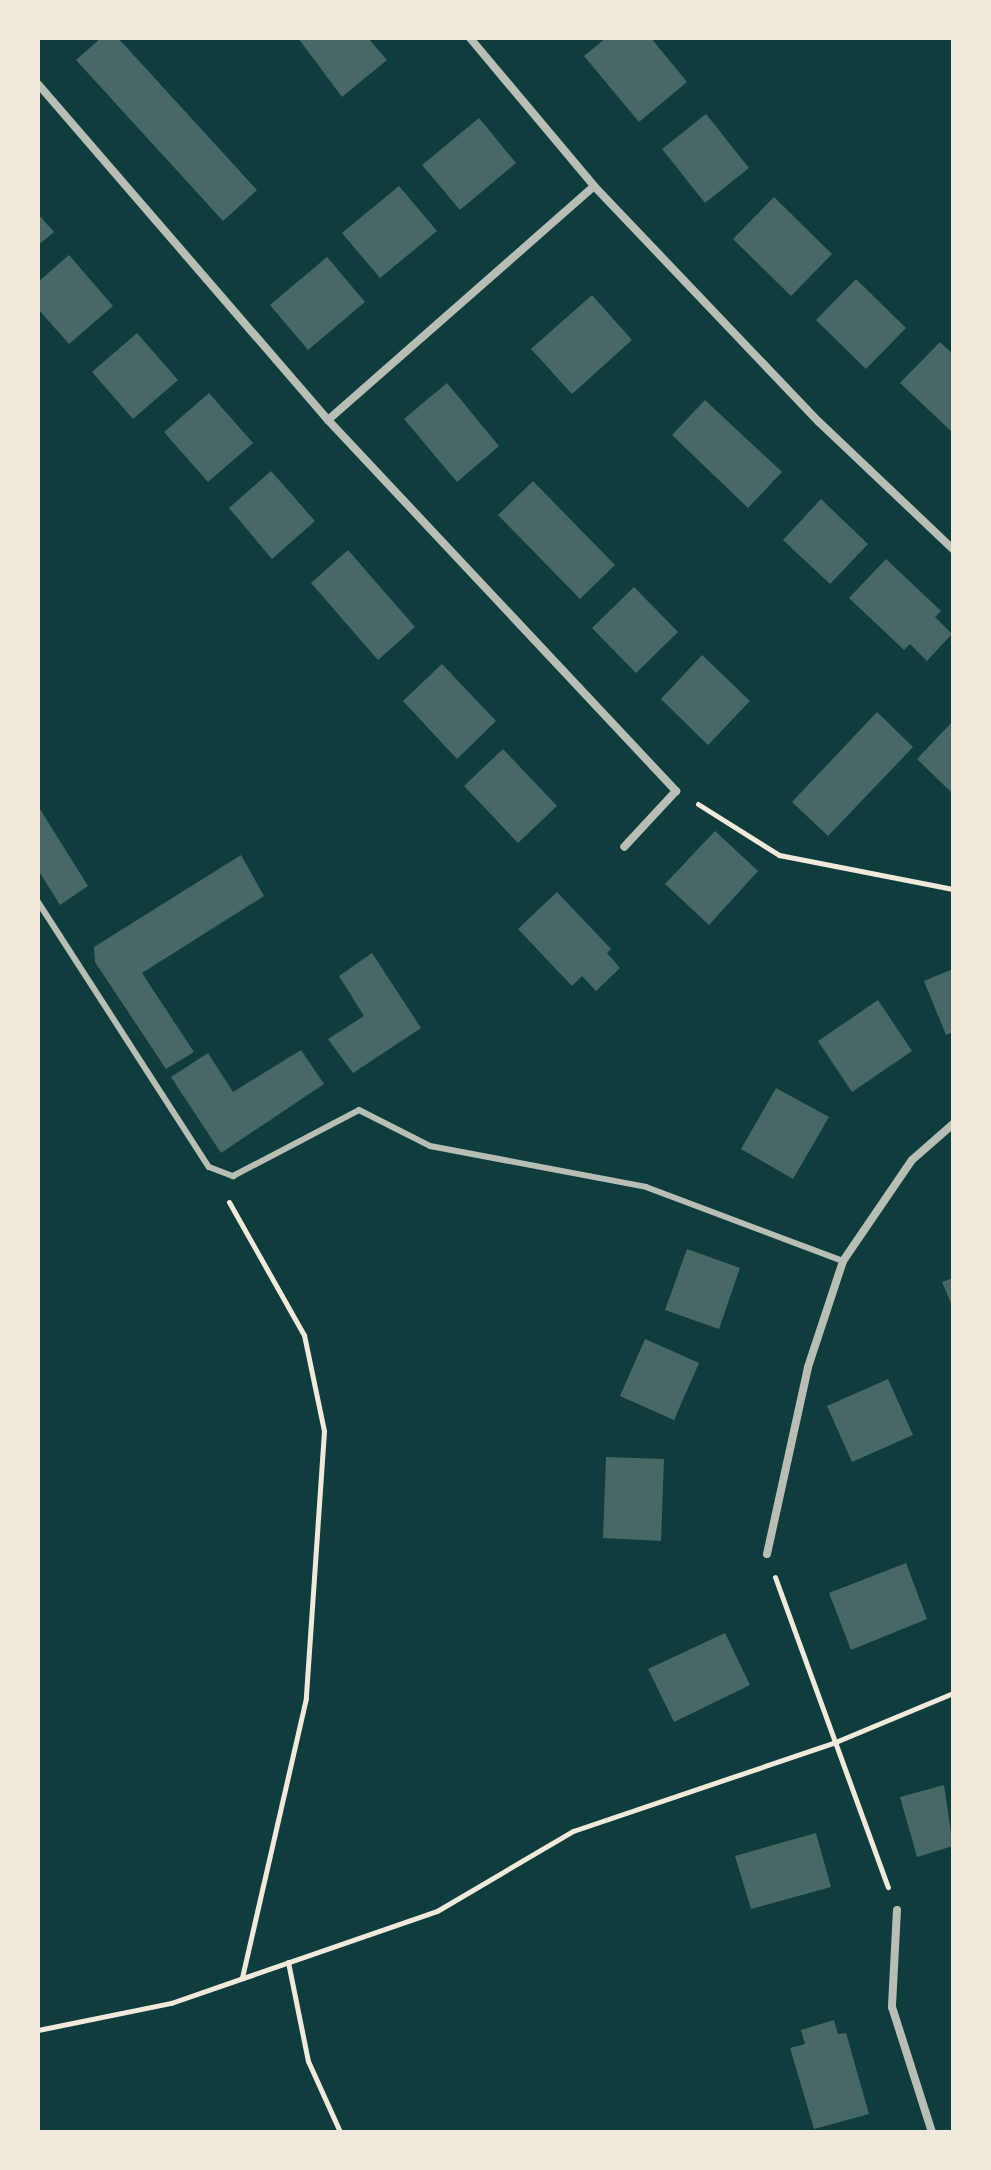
<!DOCTYPE html>
<html>
<head>
<meta charset="utf-8">
<style>
  body { margin:0 }
  #map { position:relative; width:991px; height:2170px; overflow:hidden; background:#0f3d3e; font-family:Jost,sans-serif }
  div>[style] { position:absolute }
  .building>* { inset:0; background:#486865 }
  .path>* { height:5px; margin:-2.5px; padding:0 2.5px; transform-origin:2.5px; border-radius:2.5px; background:#f1e9da }
  .service>* { height:6px; margin:-3px; padding:0 3px; transform-origin:3px; border-radius:3px; background:#b8beb3 }
  .minor>* { height:8px; margin:-4px; padding:0 4px; transform-origin:4px; border-radius:4px; background:#b8beb3 }
  span { translate:-50% -50%; white-space:nowrap; text-align:center; line-height:1.15; -webkit-text-stroke:7px #f1e9da; paint-order:stroke }
  .frame { position:absolute; inset:0; border:40px solid #f1e9da; pointer-events:none }
</style>
</head>
<body>
<div id="map">
  <div class="building">
    <div style="clip-path:polygon(101px 38px,118px 38px,257px 190px,223px 221px,76px 60px)"></div>
    <div style="clip-path:polygon(298px 38px,368px 38px,387px 60px,342px 97px)"></div>
    <div style="clip-path:polygon(606px 38px,651px 38px,687px 82px,639px 122px,584px 56px)"></div>
    <div style="clip-path:polygon(706px 114px,749px 168px,705px 203px,662px 149px)"></div>
    <div style="clip-path:polygon(479px 118px,516px 163px,460px 210px,422px 165px)"></div>
    <div style="clip-path:polygon(399px 186px,437px 231px,380px 278px,342px 233px)"></div>
    <div style="clip-path:polygon(774px 197px,832px 254px,791px 296px,733px 239px)"></div>
    <div style="clip-path:polygon(38px 214px,54px 232px,38px 245px)"></div>
    <div style="clip-path:polygon(69px 255px,113px 306px,69px 344px,38px 309px,38px 282px)"></div>
    <div style="clip-path:polygon(327px 257px,365px 302px,308px 350px,270px 305px)"></div>
    <div style="clip-path:polygon(856px 279px,906px 328px,866px 369px,816px 320px)"></div>
    <div style="clip-path:polygon(592px 295px,632px 340px,572px 394px,531px 349px)"></div>
    <div style="clip-path:polygon(137px 333px,178px 380px,133px 419px,92px 372px)"></div>
    <div style="clip-path:polygon(940px 342px,953px 354px,951px 431px,900px 383px)"></div>
    <div style="clip-path:polygon(447px 383px,499px 446px,457px 482px,404px 419px)"></div>
    <div style="clip-path:polygon(209px 393px,253px 443px,208px 482px,164px 432px)"></div>
    <div style="clip-path:polygon(705px 400px,782px 472px,748px 508px,672px 435px)"></div>
    <div style="clip-path:polygon(271px 471px,315px 521px,272px 559px,229px 508px)"></div>
    <div style="clip-path:polygon(533px 481px,615px 565px,580px 599px,498px 515px)"></div>
    <div style="clip-path:polygon(821px 499px,868px 544px,830px 584px,783px 540px)"></div>
    <div style="clip-path:polygon(348px 550px,415px 627px,378px 660px,311px 583px)"></div>
    <div style="clip-path:polygon(886px 559px,941px 611px,935px 617px,952px 634px,927px 661px,910px 644px,904px 650px,849px 598px)"></div>
    <div style="clip-path:polygon(634px 587px,678px 632px,636px 673px,592px 628px)"></div>
    <div style="clip-path:polygon(702px 655px,750px 701px,708px 745px,661px 699px)"></div>
    <div style="clip-path:polygon(442px 664px,496px 721px,457px 759px,403px 701px)"></div>
    <div style="clip-path:polygon(877px 712px,913px 747px,828px 836px,792px 802px)"></div>
    <div style="clip-path:polygon(953px 721px,953px 794px,917px 759px)"></div>
    <div style="clip-path:polygon(503px 749px,557px 806px,518px 843px,464px 786px)"></div>
    <div style="clip-path:polygon(38px 806px,88px 886px,60px 905px,38px 870px)"></div>
    <div style="clip-path:polygon(715px 831px,758px 871px,709px 925px,665px 884px)"></div>
    <div style="clip-path:polygon(241px 855px,264px 896px,142px 973px,194px 1052px,166px 1069px,95px 962px,94px 947px)"></div>
    <div style="clip-path:polygon(557px 892px,611px 949px,607px 953px,620px 968px,596px 991px,582px 976px,572px 986px,518px 929px)"></div>
    <div style="clip-path:polygon(372px 953px,421px 1028px,353px 1073px,328px 1039px,364px 1016px,339px 976px)"></div>
    <div style="clip-path:polygon(953px 969px,953px 1032px,946px 1035px,924px 981px)"></div>
    <div style="clip-path:polygon(878px 1000px,912px 1051px,852px 1092px,818px 1041px)"></div>
    <div style="clip-path:polygon(301px 1050px,324px 1084px,221px 1153px,171px 1077px,208px 1053px,233px 1092px)"></div>
    <div style="clip-path:polygon(776px 1088px,829px 1117px,793px 1179px,741px 1149px)"></div>
    <div style="clip-path:polygon(687px 1249px,740px 1268px,719px 1329px,665px 1310px)"></div>
    <div style="clip-path:polygon(953px 1278px,953px 1308px,942px 1282px)"></div>
    <div style="clip-path:polygon(645px 1339px,699px 1363px,674px 1420px,620px 1396px)"></div>
    <div style="clip-path:polygon(888px 1379px,913px 1435px,852px 1462px,827px 1406px)"></div>
    <div style="clip-path:polygon(606px 1457px,664px 1459px,661px 1541px,603px 1538px)"></div>
    <div style="clip-path:polygon(906px 1563px,927px 1619px,851px 1650px,829px 1593px)"></div>
    <div style="clip-path:polygon(725px 1633px,750px 1685px,674px 1722px,648px 1669px)"></div>
    <div style="clip-path:polygon(944px 1785px,953px 1846px,917px 1857px,900px 1797px)"></div>
    <div style="clip-path:polygon(816px 1833px,831px 1887px,751px 1909px,735px 1856px)"></div>
    <div style="clip-path:polygon(834px 2020px,838px 2034px,846px 2033px,869px 2114px,814px 2129px,790px 2048px,805px 2044px,801px 2030px)"></div>
  </div>
  <div class="path">
    <div style="left:698px;top:804px;width:96px;rotate:32.2deg"></div>
    <div style="left:779px;top:855px;width:177px;rotate:11.1deg"></div>
    <div style="left:229px;top:1202px;width:153px;rotate:60.6deg"></div>
    <div style="left:304px;top:1335px;width:98px;rotate:78.2deg"></div>
    <div style="left:324px;top:1431px;width:268px;rotate:93.9deg"></div>
    <div style="left:306px;top:1698px;width:287px;rotate:102.9deg"></div>
    <div style="left:775px;top:1577px;width:330px;rotate:70deg"></div>
    <div style="left:288px;top:1962px;width:101px;rotate:78.6deg"></div>
    <div style="left:308px;top:2061px;width:78px;rotate:65.7deg"></div>
    <div style="left:38px;top:2030px;width:136px;rotate:-11.5deg"></div>
    <div style="left:171px;top:2003px;width:281px;rotate:-19.1deg"></div>
    <div style="left:437px;top:1911px;width:158px;rotate:-30.5deg"></div>
    <div style="left:573px;top:1831px;width:274px;rotate:-18.7deg"></div>
    <div style="left:833px;top:1743px;width:130px;rotate:-22.6deg"></div>
  </div>
  <div class="service">
    <div style="left:38px;top:902px;width:315px;rotate:57.2deg"></div>
    <div style="left:209px;top:1167px;width:26px;rotate:21deg"></div>
    <div style="left:233px;top:1176px;width:142px;rotate:-27.6deg"></div>
    <div style="left:359px;top:1110px;width:80px;rotate:26.9deg"></div>
    <div style="left:430px;top:1146px;width:220px;rotate:10.7deg"></div>
    <div style="left:646px;top:1187px;width:210px;rotate:20.6deg"></div>
  </div>
  <div class="minor">
    <div style="left:470px;top:38px;width:193px;rotate:50deg"></div>
    <div style="left:594px;top:186px;width:326px;rotate:46.4deg"></div>
    <div style="left:819px;top:422px;width:185px;rotate:43.5deg"></div>
    <div style="left:38px;top:84px;width:444px;rotate:49.2deg"></div>
    <div style="left:328px;top:420px;width:509px;rotate:46.83deg"></div>
    <div style="left:676px;top:791px;width:76px;rotate:132.9deg"></div>
    <div style="left:328px;top:420px;width:354px;rotate:-41.3deg"></div>
    <div style="left:767px;top:1554px;width:191px;rotate:-77.6deg"></div>
    <div style="left:808px;top:1367px;width:112px;rotate:-71.7deg"></div>
    <div style="left:843px;top:1261px;width:122px;rotate:-55.7deg"></div>
    <div style="left:912px;top:1160px;width:55px;rotate:-41.3deg"></div>
    <div style="left:897px;top:1910px;width:97px;rotate:93deg"></div>
    <div style="left:892px;top:2007px;width:131px;rotate:72.3deg"></div>
  </div>
  <div class="frame"></div>
</div>
</body>
</html>
